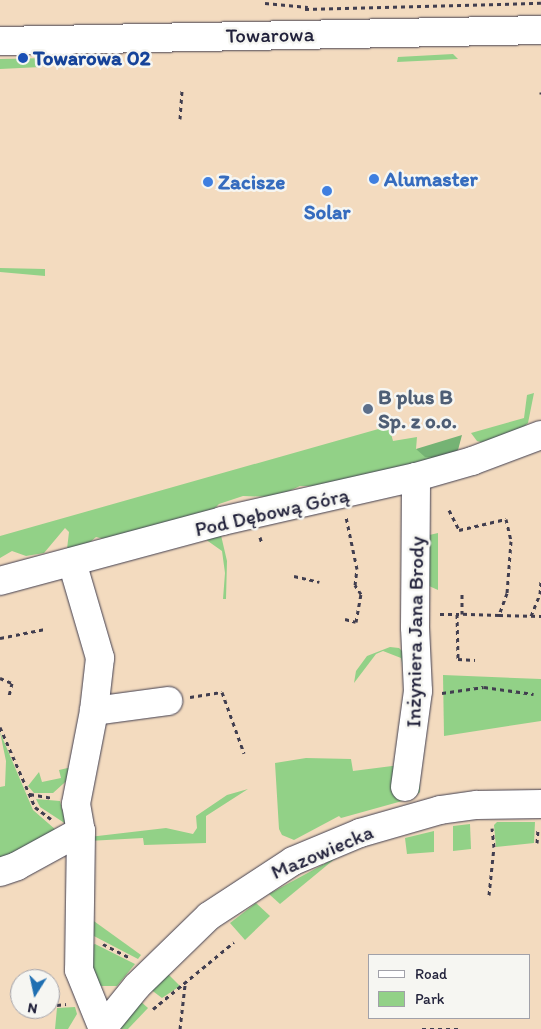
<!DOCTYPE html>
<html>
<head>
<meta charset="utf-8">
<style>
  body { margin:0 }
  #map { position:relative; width:541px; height:1029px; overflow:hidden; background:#f3dbbf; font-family:Itim,sans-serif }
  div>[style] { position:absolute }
  .green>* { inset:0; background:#92d187 }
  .forest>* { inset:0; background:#75b374 }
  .path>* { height:3px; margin-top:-1.5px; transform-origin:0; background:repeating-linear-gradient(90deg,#413e4f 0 4px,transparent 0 8px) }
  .roads { filter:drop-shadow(0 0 1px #413e4f) drop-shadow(0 0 1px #413e4f) }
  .minor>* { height:28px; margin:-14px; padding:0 14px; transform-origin:14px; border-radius:14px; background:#fff }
  .dots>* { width:14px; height:14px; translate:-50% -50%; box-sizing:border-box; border:2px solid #f6f6f2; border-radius:50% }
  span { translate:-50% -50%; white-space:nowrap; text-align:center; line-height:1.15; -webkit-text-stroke:5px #f6f6f2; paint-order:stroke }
  .street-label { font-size:21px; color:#22223b }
  .transit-label { font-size:21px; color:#164399; font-weight:700 }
  .left { translate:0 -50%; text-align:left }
  .shop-label { font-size:21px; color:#366cbe; font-weight:700 }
  .service-label { font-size:21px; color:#4e5e75; font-weight:700 }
  .legend { position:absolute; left:368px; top:954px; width:162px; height:65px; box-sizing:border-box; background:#f6f6f2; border:1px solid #a1a1a9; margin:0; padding:6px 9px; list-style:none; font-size:15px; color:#22223b }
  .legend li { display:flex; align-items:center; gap:10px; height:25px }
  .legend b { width:25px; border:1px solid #a1a1a9 }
  .north { position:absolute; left:10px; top:969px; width:50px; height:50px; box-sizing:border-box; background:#f6f6f2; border:1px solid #a1a1a9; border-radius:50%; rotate:190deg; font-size:14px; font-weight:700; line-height:20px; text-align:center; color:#22223b }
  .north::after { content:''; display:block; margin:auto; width:18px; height:22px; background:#1f6fb2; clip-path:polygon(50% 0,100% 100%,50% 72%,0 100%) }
</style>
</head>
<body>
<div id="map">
  <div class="green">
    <div style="clip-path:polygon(453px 54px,458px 59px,397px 62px,398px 57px)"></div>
    <div style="clip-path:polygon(48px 58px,48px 63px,41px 67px,0 69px,0 59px)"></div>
    <div style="clip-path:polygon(0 268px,45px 269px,45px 276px,0 272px)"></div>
    <div style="clip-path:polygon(534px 393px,528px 423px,520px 430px,484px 443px,477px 441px,471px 433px,524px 418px,527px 395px)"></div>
    <div style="clip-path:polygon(389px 426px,393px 441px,417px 437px,416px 449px,446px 458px,331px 486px,300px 486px,276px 497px,243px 496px,219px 504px,208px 515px,104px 539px,96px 537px,88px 544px,67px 549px,69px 532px,65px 528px,44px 553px,26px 556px,12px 551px,0 558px,0 536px)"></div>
    <div style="clip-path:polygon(220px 531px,227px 561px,226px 599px,223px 599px,225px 573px,222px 551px,205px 539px)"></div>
    <div style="clip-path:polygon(438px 533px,438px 590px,429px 586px,425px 536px)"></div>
    <div style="clip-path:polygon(390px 647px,399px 648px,407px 656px,405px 675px,401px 658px,383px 651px,376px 654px,354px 683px,356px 671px,367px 656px)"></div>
    <div style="clip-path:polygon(443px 675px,541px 679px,541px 721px,444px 736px)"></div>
    <div style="clip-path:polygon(0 732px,33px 810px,56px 830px,0 864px,0 787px,5px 786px,6px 761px)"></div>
    <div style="clip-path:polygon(306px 758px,351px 759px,353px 771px,400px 765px,420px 784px,420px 792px,413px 798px,341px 818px,339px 816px,294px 840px,282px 835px,279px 829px,275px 763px)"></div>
    <div style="clip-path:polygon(72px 767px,73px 775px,53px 793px,34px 793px,28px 786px,39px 772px,42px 782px,61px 778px,59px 770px)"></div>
    <div style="clip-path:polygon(248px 789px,206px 816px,206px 843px,144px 845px,143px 838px,88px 841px,89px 837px,166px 828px,193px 834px,197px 828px,196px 816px,227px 795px)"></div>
    <div style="clip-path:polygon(36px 799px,60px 801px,66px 824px,40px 807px)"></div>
    <div style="clip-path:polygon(497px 822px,535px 822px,534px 843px,496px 847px,494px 825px)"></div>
    <div style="clip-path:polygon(470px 824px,471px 849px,453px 851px,453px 826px)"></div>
    <div style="clip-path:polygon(434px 831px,434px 852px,407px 854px,405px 838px)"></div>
    <div style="clip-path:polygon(337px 857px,280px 904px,269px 894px)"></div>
    <div style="clip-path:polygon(256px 903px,270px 916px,245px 940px,230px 923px)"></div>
    <div style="clip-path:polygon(91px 919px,141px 955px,138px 959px,92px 935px)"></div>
    <div style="clip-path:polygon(95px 944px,135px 964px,117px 986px,94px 986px,90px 946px)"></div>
    <div style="clip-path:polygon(165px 971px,180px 986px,162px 998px,150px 989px)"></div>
    <div style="clip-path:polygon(140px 1001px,148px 1008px,128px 1029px,117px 1029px)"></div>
    <div style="clip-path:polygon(75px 1007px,77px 1014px,68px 1029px,55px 1029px,57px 1008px)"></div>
  </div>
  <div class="forest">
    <div style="clip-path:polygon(462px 435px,458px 450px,446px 458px,425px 457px,416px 449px)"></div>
  </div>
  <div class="path">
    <div style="left:265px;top:3px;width:43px;rotate:5.3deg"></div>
    <div style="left:305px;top:9px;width:236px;rotate:-1.5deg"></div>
    <div style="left:541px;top:94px;width:2px;rotate:-90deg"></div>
    <div style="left:180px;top:119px;width:31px;rotate:-86deg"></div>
    <div style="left:449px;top:510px;width:22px;rotate:63deg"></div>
    <div style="left:459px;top:530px;width:48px;rotate:-13.2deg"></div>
    <div style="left:506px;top:519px;width:23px;rotate:77deg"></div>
    <div style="left:511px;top:541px;width:52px;rotate:94.4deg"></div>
    <div style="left:507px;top:593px;width:23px;rotate:110deg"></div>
    <div style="left:499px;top:615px;width:37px;rotate:-178deg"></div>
    <div style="left:462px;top:614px;width:21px;rotate:-90deg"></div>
    <div style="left:260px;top:537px;width:7px;rotate:74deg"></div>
    <div style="left:294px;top:576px;width:26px;rotate:13deg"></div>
    <div style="left:440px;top:614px;width:19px"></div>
    <div style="left:457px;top:614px;width:45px;rotate:88.7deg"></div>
    <div style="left:458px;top:659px;width:17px;rotate:3deg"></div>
    <div style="left:499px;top:615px;width:42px;rotate:1.4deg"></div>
    <div style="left:531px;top:616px;width:24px;rotate:-68deg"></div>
    <div style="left:540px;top:594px;width:13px;rotate:-86deg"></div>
    <div style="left:345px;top:619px;width:11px;rotate:15deg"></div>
    <div style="left:356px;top:622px;width:28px;rotate:-80deg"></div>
    <div style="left:361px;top:594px;width:11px;rotate:-124deg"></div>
    <div style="left:355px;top:585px;width:16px;rotate:-83deg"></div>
    <div style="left:357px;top:569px;width:53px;rotate:-101.9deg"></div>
    <div style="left:0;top:638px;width:46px;rotate:-11.3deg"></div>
    <div style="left:0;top:678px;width:13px;rotate:23deg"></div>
    <div style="left:12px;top:683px;width:13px;rotate:103deg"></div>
    <div style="left:442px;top:693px;width:42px;rotate:-8.1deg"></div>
    <div style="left:484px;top:687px;width:50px;rotate:8deg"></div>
    <div style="left:190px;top:697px;width:32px;rotate:-9deg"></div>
    <div style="left:222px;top:692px;width:65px;rotate:70.2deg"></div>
    <div style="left:0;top:727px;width:87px;rotate:66.4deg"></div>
    <div style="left:35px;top:807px;width:20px;rotate:37deg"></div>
    <div style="left:30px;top:794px;width:23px;rotate:10deg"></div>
    <div style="left:537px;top:843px;width:15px;rotate:-86deg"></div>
    <div style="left:489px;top:895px;width:48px;rotate:-84.1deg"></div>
    <div style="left:494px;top:847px;width:19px;rotate:-96deg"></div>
    <div style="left:103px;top:944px;width:31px;rotate:27deg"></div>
    <div style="left:57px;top:1005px;width:9px;rotate:-6deg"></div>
    <div style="left:153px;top:1009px;width:105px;rotate:-39.6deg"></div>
    <div style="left:180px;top:1029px;width:44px;rotate:-83.5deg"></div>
    <div style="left:422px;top:1029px;width:37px"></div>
  </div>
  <div class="roads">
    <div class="minor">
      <div style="left:0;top:41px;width:541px;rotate:-1.16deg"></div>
      <div style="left:72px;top:562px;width:100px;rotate:73.7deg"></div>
      <div style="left:100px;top:658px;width:53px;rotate:96.5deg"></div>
      <div style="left:94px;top:711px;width:95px;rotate:101deg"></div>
      <div style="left:76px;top:804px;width:27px;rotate:80deg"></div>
      <div style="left:81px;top:831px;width:139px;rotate:90.8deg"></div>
      <div style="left:79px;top:970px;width:64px;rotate:67.9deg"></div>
      <div style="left:0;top:581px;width:230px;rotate:-15.1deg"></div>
      <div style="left:222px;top:521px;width:199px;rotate:-12.8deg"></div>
      <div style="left:416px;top:477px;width:58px;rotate:-15.9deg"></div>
      <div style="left:472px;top:461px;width:74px;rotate:-20.6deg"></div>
      <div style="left:94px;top:711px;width:75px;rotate:-7.7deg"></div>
      <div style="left:405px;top:787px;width:97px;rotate:-82.3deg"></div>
      <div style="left:418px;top:691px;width:64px;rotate:-92.7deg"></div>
      <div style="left:415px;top:627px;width:150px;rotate:-89.6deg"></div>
      <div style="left:0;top:872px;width:18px;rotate:-19deg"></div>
      <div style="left:17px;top:866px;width:73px;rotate:-28.7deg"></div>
      <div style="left:102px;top:1029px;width:55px;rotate:-50.9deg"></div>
      <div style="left:137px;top:986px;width:100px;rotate:-44.2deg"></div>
      <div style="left:209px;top:916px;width:100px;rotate:-33.2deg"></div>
      <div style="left:293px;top:861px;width:73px;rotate:-22.7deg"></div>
      <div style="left:360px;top:833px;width:83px;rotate:-16deg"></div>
      <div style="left:440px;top:810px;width:37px;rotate:-8deg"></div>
      <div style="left:477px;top:805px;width:64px;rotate:-0.9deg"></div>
    </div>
  </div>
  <div class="dots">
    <div style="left:23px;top:58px;background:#1a4fb4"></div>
    <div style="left:374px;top:179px;background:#3f7fe0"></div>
    <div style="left:208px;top:182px;background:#3f7fe0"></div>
    <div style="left:327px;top:191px;background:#3f7fe0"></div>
    <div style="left:368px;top:409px;background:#5c6f8a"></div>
  </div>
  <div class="street-label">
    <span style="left:270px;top:35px;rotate:-1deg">Towarowa</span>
    <span style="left:272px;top:512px;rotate:-13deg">Pod Dębową Górą</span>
    <span style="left:415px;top:632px;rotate:-89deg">Inżyniera Jana Brody</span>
    <span style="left:322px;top:852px;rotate:-23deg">Mazowiecka</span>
  </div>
  <div class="transit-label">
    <span class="left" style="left:33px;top:58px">Towarowa 02</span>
  </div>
  <div class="shop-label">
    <span class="left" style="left:384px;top:179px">Alumaster</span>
    <span class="left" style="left:218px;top:182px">Zacisze</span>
    <span style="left:327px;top:212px">Solar</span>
  </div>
  <div class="service-label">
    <span class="left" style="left:378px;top:409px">B plus B<br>Sp. z o.o.</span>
  </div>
  <ul class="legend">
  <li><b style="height:6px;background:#fff"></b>Road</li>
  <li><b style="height:14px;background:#92d187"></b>Park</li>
  </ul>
  <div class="north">N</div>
</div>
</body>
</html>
